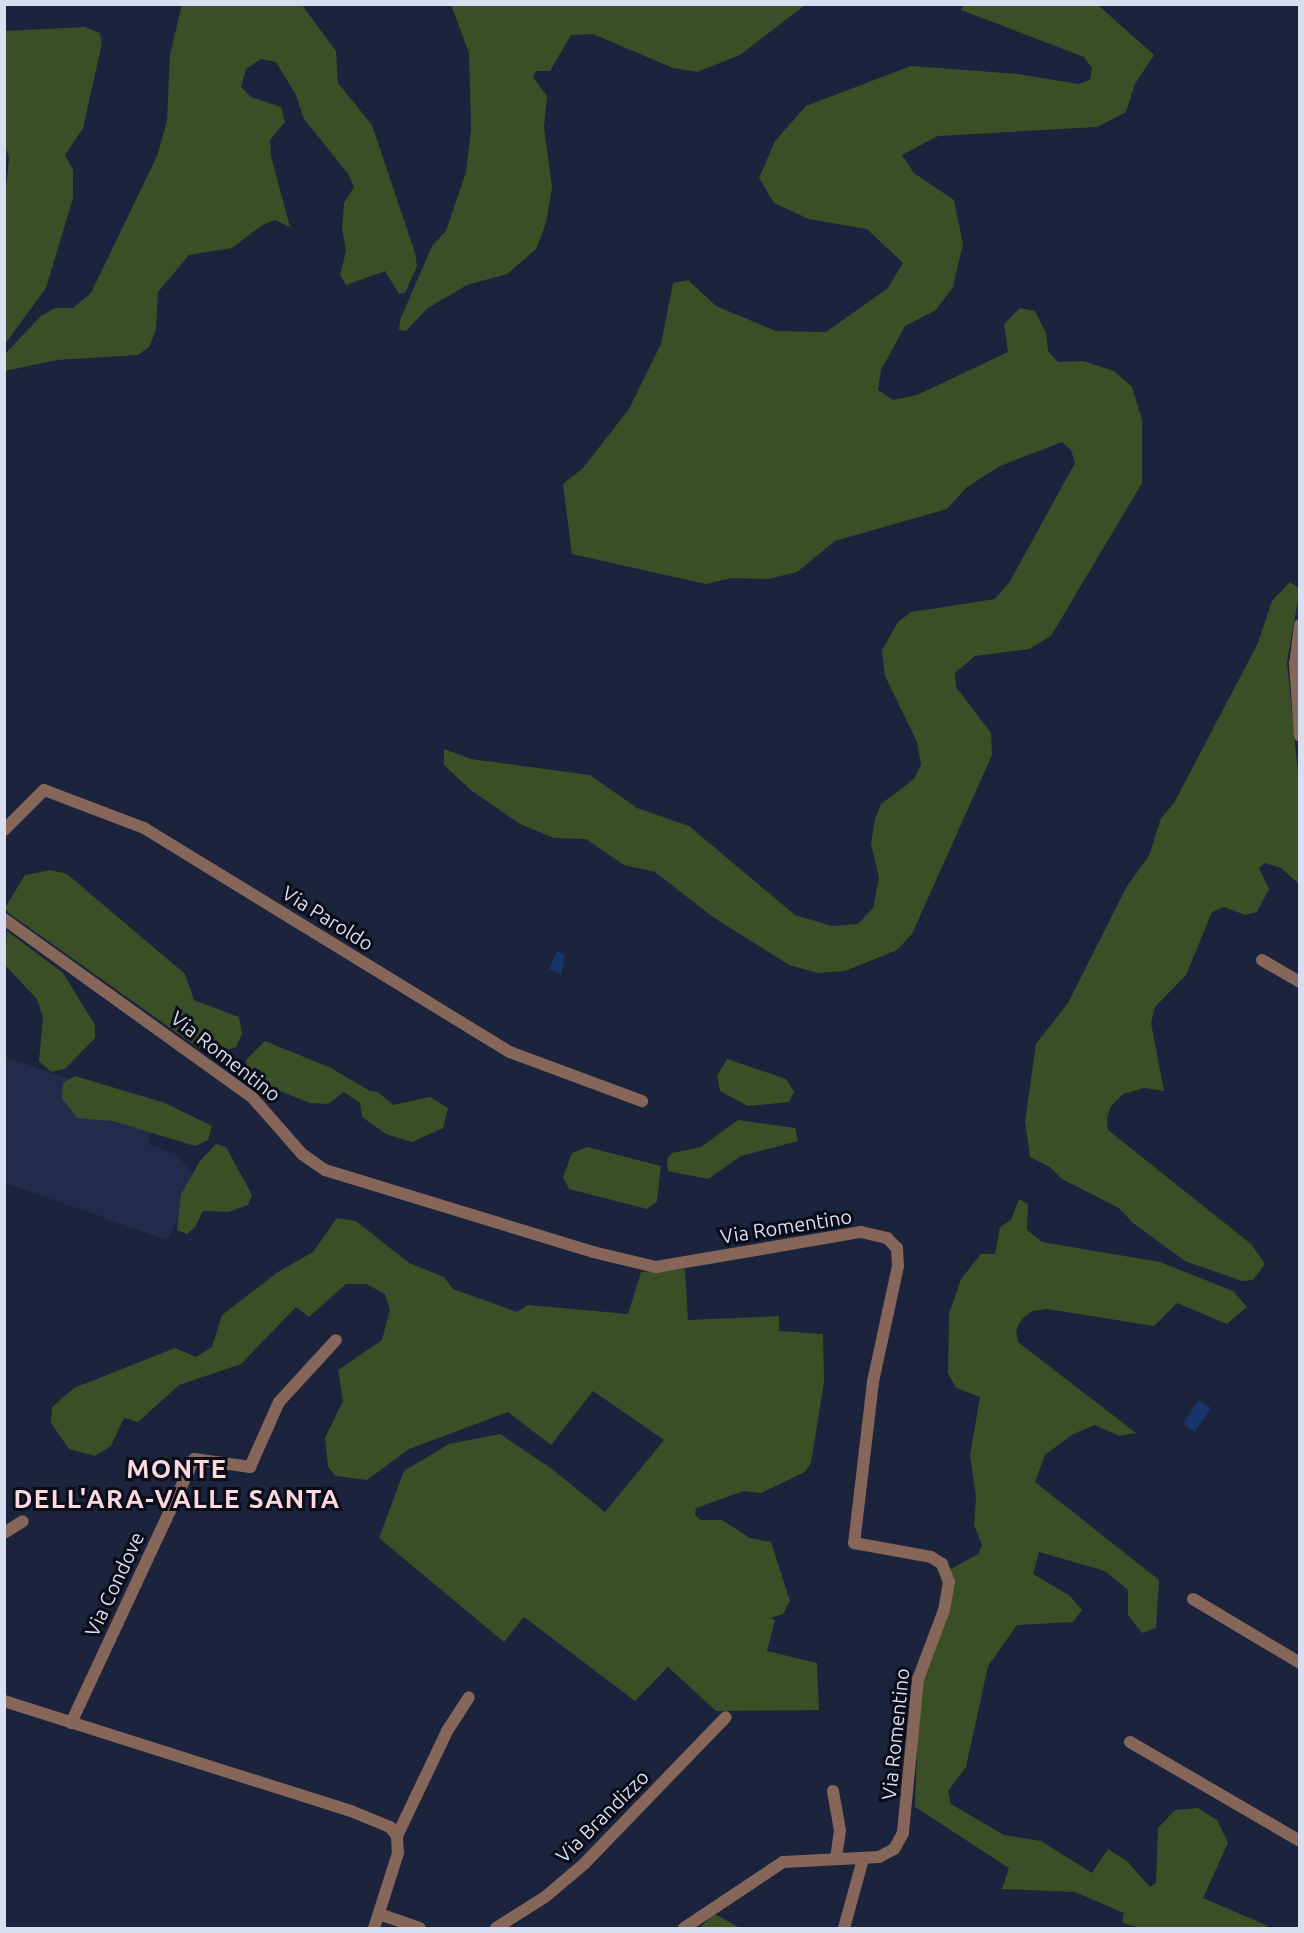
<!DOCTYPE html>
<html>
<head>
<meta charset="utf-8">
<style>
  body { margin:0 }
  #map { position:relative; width:1304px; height:1933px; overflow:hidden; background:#1c233c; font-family:Ubuntu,sans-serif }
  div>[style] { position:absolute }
  .built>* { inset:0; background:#232b4b }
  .green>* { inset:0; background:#3a4f25 }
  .water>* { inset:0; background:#18346b }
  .street>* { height:12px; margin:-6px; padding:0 6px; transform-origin:6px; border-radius:6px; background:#856658 }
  span { translate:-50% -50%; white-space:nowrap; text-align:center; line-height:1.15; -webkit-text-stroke:6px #0a0d18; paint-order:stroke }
  .street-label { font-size:20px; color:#d9def0 }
  .district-label { font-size:26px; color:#fcd8df; font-weight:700; letter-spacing:1.5px }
  .frame { position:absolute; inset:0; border:6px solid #d9def0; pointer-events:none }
</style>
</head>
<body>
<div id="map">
  <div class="built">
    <div style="clip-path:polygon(5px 1057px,160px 1110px,148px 1144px,176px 1154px,198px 1180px,167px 1240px,5px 1183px)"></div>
  </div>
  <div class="green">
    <div style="clip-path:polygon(302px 5px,336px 51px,338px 83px,372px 125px,415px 253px,417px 266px,405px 293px,399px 294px,385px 271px,346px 285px,340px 275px,346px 251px,342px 228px,344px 203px,354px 187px,349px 175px,304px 119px,296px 95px,276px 62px,261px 59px,246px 69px,241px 87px,251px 97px,281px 107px,285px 122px,270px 140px,271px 156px,290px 227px,275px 220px,262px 225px,232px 248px,189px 255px,158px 292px,156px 330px,149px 347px,138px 355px,57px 360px,5px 371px,5px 354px,41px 316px,55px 308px,73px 308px,91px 293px,157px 156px,167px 121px,170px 54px,182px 5px)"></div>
    <div style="clip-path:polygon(451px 5px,805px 5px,740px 55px,697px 72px,673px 68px,593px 34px,571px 35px,550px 71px,536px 71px,533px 77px,547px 96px,544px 127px,552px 187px,546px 223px,536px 249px,507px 274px,467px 285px,428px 308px,406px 331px,399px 330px,400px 320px,432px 246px,446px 231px,466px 172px,471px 129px,469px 53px)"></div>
    <div style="clip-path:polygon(964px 5px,1098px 5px,1154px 55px,1135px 84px,1126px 112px,1097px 127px,938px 136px,902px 155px,914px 173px,954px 200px,963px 244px,953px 287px,936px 310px,905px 326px,881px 370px,878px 390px,893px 400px,917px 395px,1008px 352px,1004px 324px,1020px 308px,1035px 311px,1046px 333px,1048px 351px,1058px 362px,1083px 361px,1114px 371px,1132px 387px,1142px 420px,1142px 483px,1051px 636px,1029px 649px,975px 656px,955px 673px,956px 687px,991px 733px,992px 755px,912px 934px,897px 950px,845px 971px,818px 973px,789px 965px,713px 917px,655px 872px,624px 865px,586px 839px,554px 838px,520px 824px,472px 791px,444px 765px,444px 749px,471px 759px,590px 775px,637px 808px,689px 826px,795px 915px,832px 926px,858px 924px,873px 908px,879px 878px,871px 844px,875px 819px,881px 804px,914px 779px,921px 764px,917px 742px,885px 676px,882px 650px,898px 622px,911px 612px,995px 599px,1009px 583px,1075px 463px,1071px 450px,1062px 442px,1000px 466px,967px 487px,947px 509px,835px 541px,797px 572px,768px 579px,731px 578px,706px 584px,572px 554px,563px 484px,583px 468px,629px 409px,661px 344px,673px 283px,688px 280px,716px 306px,776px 331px,826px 332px,888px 288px,903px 263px,867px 229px,809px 219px,774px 203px,759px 178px,775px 141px,806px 106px,911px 66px,1018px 74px,1079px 84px,1090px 80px,1092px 68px,1084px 57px,961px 10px)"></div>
    <div style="clip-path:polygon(85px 27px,100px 33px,102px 43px,83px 128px,65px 155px,73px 170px,73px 198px,46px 288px,5px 344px,4px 208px,9px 158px,4px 142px,5px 31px)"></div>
    <div style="clip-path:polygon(1290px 582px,1300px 589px,1287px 662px,1299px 783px,1299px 884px,1281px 868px,1265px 863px,1259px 868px,1269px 889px,1257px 912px,1245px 915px,1224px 907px,1212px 912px,1186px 975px,1155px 1007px,1151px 1023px,1164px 1091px,1144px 1088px,1123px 1094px,1111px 1106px,1107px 1117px,1108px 1130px,1251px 1244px,1265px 1264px,1253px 1280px,1242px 1281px,1185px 1261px,1133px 1223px,1119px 1208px,1062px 1179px,1050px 1167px,1030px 1157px,1025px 1122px,1036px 1044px,1068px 1003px,1127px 886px,1149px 856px,1161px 818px,1174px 803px,1258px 643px,1272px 601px)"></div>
    <div style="clip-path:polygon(50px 870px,67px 874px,185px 974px,194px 1000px,239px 1017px,242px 1034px,236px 1047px,218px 1053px,197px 1047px,10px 914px,5px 908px,25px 875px)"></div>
    <div style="clip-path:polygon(7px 931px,63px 973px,95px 1025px,95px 1038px,65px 1069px,51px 1072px,39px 1061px,43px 1018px,37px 999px,5px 965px)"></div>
    <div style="clip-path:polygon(265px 1041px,331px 1068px,370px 1091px,378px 1092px,393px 1105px,430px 1097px,448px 1108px,443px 1128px,412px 1142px,386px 1134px,362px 1117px,360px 1103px,344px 1092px,328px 1104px,310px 1103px,270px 1087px,248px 1070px,246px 1060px)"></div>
    <div style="clip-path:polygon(727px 1059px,786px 1079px,794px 1092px,789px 1102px,748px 1106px,720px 1091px,717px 1076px)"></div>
    <div style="clip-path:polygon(75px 1076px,165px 1103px,212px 1126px,208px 1140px,195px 1146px,113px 1121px,77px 1118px,62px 1098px,63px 1083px)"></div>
    <div style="clip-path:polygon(738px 1120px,795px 1128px,798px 1141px,741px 1156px,708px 1179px,668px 1171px,667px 1159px,672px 1153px,701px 1147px)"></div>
    <div style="clip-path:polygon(216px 1144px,226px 1147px,252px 1195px,248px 1205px,228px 1212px,203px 1211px,195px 1227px,187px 1234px,177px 1230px,181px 1194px,200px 1161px)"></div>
    <div style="clip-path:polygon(587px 1147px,661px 1166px,657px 1201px,647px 1209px,569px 1189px,563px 1177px,572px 1153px)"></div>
    <div style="clip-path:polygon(1019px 1199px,1028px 1204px,1027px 1230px,1042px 1242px,1160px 1262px,1233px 1291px,1247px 1307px,1227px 1324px,1177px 1303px,1154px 1326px,1047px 1309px,1032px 1311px,1022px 1319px,1016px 1330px,1018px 1342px,1136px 1433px,1119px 1436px,1095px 1425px,1073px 1434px,1045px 1455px,1035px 1482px,1159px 1580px,1156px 1628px,1142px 1633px,1128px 1615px,1128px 1590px,1105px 1571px,1039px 1552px,1033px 1574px,1069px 1595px,1082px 1610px,1073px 1622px,1017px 1625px,988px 1666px,966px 1767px,948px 1791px,951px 1804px,1004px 1835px,1041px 1841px,1092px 1873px,1108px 1849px,1127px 1861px,1150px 1887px,1156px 1883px,1158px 1828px,1175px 1810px,1198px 1808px,1217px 1820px,1228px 1843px,1203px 1898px,1268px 1926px,1266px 1928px,1141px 1928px,1122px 1923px,1124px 1913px,1075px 1892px,1002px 1889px,1009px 1868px,915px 1807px,919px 1698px,949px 1570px,978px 1554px,982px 1545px,974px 1525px,976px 1497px,970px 1455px,980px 1397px,956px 1388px,948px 1373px,949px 1314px,961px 1279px,981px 1254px,995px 1254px,1000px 1227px,1011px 1220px)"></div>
    <div style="clip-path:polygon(337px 1218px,356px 1221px,409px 1263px,444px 1277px,453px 1289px,517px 1312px,528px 1305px,628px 1314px,641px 1272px,685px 1269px,688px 1320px,779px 1316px,779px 1331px,823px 1334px,824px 1382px,811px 1463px,805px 1472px,761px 1493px,744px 1491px,696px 1508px,695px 1515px,701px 1520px,722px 1520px,750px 1538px,771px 1542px,790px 1601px,783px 1614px,770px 1618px,775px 1620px,767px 1651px,817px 1663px,819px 1710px,716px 1711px,668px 1667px,635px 1701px,524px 1617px,504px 1642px,379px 1538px,404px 1471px,449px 1444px,500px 1434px,552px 1469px,605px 1512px,664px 1440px,593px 1391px,551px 1445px,508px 1412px,409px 1449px,367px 1480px,336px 1476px,328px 1467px,325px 1438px,343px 1401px,338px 1370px,382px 1340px,390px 1310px,385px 1294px,366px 1284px,346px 1284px,309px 1317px,296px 1307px,241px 1364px,179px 1385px,138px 1422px,124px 1418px,111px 1446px,95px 1456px,69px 1449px,51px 1423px,52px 1407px,74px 1388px,175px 1348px,196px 1357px,212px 1347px,222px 1315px,278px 1272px,313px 1252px)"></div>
    <div style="clip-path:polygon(715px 1914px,740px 1928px,699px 1928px)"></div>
  </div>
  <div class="water">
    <div style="clip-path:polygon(557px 951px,565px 955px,561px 975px,549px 969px)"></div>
    <div style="clip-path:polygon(1199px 1400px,1211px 1408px,1195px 1432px,1183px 1424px)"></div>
  </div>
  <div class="street">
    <div style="left:1300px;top:625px;width:38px;rotate:97deg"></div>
    <div style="left:1295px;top:663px;width:73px;rotate:86.1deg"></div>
    <div style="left:4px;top:830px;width:57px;rotate:-45deg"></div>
    <div style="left:44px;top:790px;width:107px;rotate:20.8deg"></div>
    <div style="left:144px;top:828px;width:429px;rotate:31.5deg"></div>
    <div style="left:510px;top:1052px;width:141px;rotate:20.4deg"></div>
    <div style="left:4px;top:919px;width:305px;rotate:35.7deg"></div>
    <div style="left:252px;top:1097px;width:76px;rotate:48.7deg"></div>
    <div style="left:302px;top:1154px;width:28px;rotate:35deg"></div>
    <div style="left:325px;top:1170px;width:280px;rotate:17deg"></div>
    <div style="left:593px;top:1252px;width:65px;rotate:13.4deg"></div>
    <div style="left:656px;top:1267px;width:208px;rotate:-9.7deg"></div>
    <div style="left:861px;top:1232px;width:27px;rotate:13deg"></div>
    <div style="left:887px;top:1238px;width:14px;rotate:45deg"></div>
    <div style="left:897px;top:1248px;width:18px;rotate:87deg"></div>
    <div style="left:898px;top:1266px;width:119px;rotate:102.2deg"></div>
    <div style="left:873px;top:1382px;width:162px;rotate:96.7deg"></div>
    <div style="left:854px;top:1543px;width:78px;rotate:10.3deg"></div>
    <div style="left:931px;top:1557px;width:13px;rotate:32deg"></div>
    <div style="left:942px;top:1564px;width:19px;rotate:69deg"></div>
    <div style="left:949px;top:1582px;width:28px;rotate:100deg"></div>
    <div style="left:944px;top:1610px;width:74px;rotate:110.6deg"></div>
    <div style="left:918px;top:1679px;width:155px;rotate:95.6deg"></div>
    <div style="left:903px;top:1833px;width:18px;rotate:119deg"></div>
    <div style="left:894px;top:1849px;width:17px;rotate:152deg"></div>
    <div style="left:879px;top:1857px;width:96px;rotate:177deg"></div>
    <div style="left:783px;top:1862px;width:119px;rotate:146.3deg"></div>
    <div style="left:1262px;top:960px;width:44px;rotate:30.1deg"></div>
    <div style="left:4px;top:1533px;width:22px;rotate:-32deg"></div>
    <div style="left:1193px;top:1599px;width:125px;rotate:30.9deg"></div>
    <div style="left:4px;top:1701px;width:364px;rotate:17.6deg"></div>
    <div style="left:351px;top:1811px;width:42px;rotate:22.3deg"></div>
    <div style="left:390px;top:1827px;width:11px;rotate:52deg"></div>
    <div style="left:397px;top:1836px;width:17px;rotate:87deg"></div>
    <div style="left:398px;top:1853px;width:79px;rotate:107.7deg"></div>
    <div style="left:71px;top:1723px;width:291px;rotate:-65deg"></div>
    <div style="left:194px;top:1459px;width:57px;rotate:8.1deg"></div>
    <div style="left:250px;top:1467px;width:71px;rotate:-66deg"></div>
    <div style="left:279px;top:1402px;width:84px;rotate:-47.4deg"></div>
    <div style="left:1130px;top:1742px;width:197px;rotate:30.2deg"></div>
    <div style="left:833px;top:1791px;width:40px;rotate:80deg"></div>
    <div style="left:840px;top:1830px;width:29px;rotate:98deg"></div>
    <div style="left:397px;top:1836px;width:116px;rotate:-64.5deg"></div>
    <div style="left:447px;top:1731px;width:40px;rotate:-57.1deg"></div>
    <div style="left:379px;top:1914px;width:43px;rotate:18.9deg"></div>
    <div style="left:496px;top:1928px;width:58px;rotate:-32.3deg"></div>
    <div style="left:545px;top:1897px;width:51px;rotate:-40.2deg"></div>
    <div style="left:584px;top:1864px;width:204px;rotate:-46deg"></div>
    <div style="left:844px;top:1928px;width:72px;rotate:-74.6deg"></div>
  </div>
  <div class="street-label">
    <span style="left:328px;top:918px;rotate:32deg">Via Paroldo</span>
    <span style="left:226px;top:1056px;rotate:38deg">Via Romentino</span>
    <span style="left:786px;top:1226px;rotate:-9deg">Via Romentino</span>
    <span style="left:114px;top:1584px;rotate:-65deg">Via Condove</span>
    <span style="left:895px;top:1734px;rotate:-84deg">Via Romentino</span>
    <span style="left:602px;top:1816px;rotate:-45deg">Via Brandizzo</span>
  </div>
  <div class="district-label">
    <span style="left:177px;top:1484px">MONTE<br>DELL'ARA-VALLE SANTA</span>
  </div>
  <div class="frame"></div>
</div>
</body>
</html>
